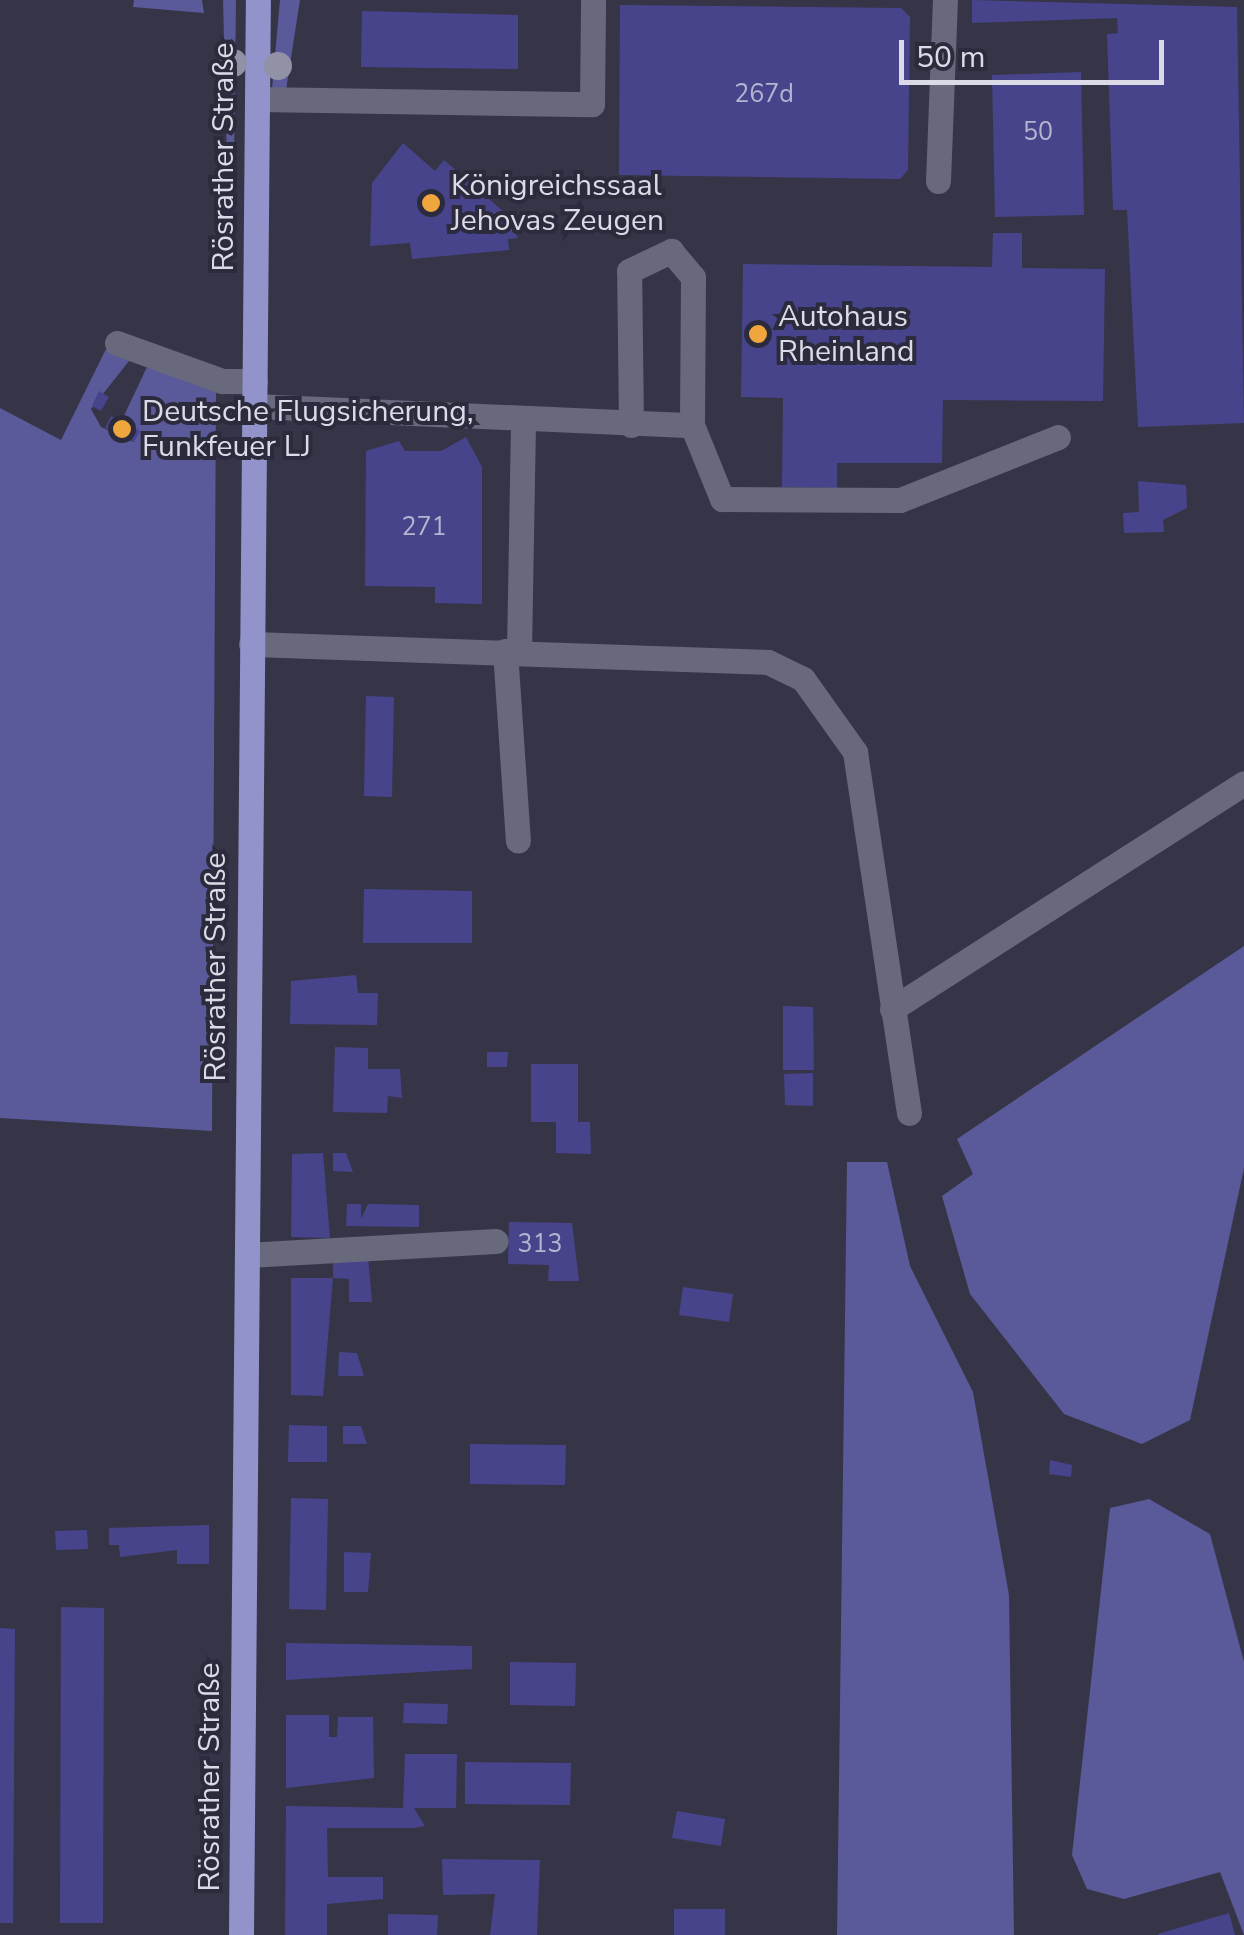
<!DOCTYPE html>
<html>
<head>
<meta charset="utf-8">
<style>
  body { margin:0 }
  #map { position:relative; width:1244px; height:1935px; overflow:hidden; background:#353547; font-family:"Nunito Sans",sans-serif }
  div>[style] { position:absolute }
  .green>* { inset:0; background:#5a5999 }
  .building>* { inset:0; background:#48448c }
  .minor>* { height:25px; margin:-12.5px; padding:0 12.5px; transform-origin:12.5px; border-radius:12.5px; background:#68697d }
  .major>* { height:25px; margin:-12.5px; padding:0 12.5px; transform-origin:12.5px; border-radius:12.5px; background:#9293cb }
  .trees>* { width:28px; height:28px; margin:-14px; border-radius:50%; background:#9192a6 }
  .dots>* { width:28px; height:28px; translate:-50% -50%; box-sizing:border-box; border:5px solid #2b2b3d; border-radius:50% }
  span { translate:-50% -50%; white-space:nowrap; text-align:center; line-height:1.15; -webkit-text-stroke:8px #2b2b3d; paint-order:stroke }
  .number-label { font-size:25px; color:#b6b5d0 }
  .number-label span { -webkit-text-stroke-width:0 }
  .street-label { font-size:30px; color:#dbdbe7 }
  .poi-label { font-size:30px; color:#dbdbe7 }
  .left { translate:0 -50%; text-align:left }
  .scale { position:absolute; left:899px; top:40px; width:265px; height:45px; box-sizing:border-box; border:5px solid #dbdbe7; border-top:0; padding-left:12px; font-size:30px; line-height:35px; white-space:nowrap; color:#dbdbe7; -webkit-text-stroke:8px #2b2b3d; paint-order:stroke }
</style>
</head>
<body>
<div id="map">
  <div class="green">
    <div style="clip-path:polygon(134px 0,202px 0,204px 13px,133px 7px)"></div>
    <div style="clip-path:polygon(223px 0,236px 0,234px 161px,227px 159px)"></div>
    <div style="clip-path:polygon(280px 0,300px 0,286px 90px,272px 89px)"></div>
    <div style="clip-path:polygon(106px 349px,129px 361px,91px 409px,101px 427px,133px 442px,139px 431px,121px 422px,147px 367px,216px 389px,212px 1131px,0 1118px,0 408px,61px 440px)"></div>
    <div style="clip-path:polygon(1244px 946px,1244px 1168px,1190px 1420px,1142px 1444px,1064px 1414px,970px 1294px,942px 1196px,973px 1174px,957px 1139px)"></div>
    <div style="clip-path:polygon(847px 1162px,887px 1162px,910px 1266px,973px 1392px,1009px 1595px,1014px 1935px,837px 1935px)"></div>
    <div style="clip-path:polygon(1149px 1499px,1210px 1534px,1244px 1662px,1244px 1935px,1220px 1872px,1124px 1899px,1087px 1889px,1072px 1855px,1110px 1508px)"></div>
  </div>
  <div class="building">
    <div style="clip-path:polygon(972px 0,1237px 7px,1244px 423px,1138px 427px,1127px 210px,1113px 210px,1107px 34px,1118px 33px,1117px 18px,972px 23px)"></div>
    <div style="clip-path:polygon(620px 5px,901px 8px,910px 17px,908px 170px,900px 179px,619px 175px)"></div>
    <div style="clip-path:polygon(362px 11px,518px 15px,518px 69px,361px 67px)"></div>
    <div style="clip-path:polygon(1081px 72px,1084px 215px,995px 217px,992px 75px)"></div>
    <div style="clip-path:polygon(403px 143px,435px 171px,444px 160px,505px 213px,518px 238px,508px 239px,509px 250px,412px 259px,410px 243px,370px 246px,372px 183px)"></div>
    <div style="clip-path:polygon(993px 233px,1022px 233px,1022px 268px,1105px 269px,1103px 401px,943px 400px,942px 463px,837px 463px,837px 488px,782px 487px,783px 398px,741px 397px,743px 264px,992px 267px)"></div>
    <div style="clip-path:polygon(99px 391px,109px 397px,101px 411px,92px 406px)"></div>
    <div style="clip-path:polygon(111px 416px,140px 431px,134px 442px,105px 428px)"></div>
    <div style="clip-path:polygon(466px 437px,482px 467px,482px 604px,435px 603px,435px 587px,365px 586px,366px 451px,399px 441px,405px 451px,441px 451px)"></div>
    <div style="clip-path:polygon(1138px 481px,1186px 485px,1187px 508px,1163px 520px,1164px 532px,1124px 533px,1123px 513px,1139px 512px)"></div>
    <div style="clip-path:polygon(366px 696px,394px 697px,392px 797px,364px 796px)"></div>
    <div style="clip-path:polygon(364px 889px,472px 891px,472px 943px,363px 943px)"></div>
    <div style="clip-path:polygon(356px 975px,358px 993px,378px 993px,377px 1025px,290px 1024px,291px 981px)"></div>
    <div style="clip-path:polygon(783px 1006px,813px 1007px,814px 1070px,783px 1070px)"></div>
    <div style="clip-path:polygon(335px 1047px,368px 1048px,368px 1069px,400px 1069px,402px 1098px,388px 1096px,387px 1113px,333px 1112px)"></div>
    <div style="clip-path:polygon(487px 1052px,508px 1052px,507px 1067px,487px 1067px)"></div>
    <div style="clip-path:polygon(531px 1064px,578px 1064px,578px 1122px,590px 1122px,591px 1154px,556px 1153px,556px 1122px,531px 1122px)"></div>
    <div style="clip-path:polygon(813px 1073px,813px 1106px,785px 1105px,784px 1074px)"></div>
    <div style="clip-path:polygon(323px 1153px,330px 1238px,291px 1237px,292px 1154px)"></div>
    <div style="clip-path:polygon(333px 1153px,346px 1153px,353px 1172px,333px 1171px)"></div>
    <div style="clip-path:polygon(347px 1204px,361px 1204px,361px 1219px,368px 1204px,419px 1205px,419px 1227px,346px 1226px)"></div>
    <div style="clip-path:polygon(509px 1222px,572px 1223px,579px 1281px,548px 1281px,549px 1265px,508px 1264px)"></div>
    <div style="clip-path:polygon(333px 1257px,368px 1257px,372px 1302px,349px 1302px,349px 1279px,333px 1278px,323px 1396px,291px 1395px,291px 1278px,333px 1278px)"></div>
    <div style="clip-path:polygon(683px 1287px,733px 1294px,729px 1322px,679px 1315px)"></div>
    <div style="clip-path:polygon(339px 1352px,357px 1353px,364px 1376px,338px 1376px)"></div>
    <div style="clip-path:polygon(289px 1425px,327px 1426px,327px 1462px,288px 1462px)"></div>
    <div style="clip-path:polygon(343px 1426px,361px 1426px,367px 1444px,343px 1444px)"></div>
    <div style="clip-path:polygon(470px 1444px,566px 1445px,565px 1485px,470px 1484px)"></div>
    <div style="clip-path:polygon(1050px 1460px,1072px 1465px,1071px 1477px,1049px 1474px)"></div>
    <div style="clip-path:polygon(291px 1498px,328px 1499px,326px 1610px,289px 1609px)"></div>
    <div style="clip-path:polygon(209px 1525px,209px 1564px,177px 1564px,177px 1550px,120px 1557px,119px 1545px,109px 1545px,109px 1528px)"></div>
    <div style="clip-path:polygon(87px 1530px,88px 1549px,56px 1550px,55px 1531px)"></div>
    <div style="clip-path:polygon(344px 1552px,371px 1553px,368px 1592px,344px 1592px)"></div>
    <div style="clip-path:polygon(61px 1607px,104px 1608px,103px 1923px,60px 1923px)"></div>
    <div style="clip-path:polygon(0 1628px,15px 1629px,13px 1923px,0 1923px)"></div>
    <div style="clip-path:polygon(286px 1643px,472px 1646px,472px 1669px,286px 1680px)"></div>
    <div style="clip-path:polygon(510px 1662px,576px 1663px,575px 1706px,510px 1705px)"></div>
    <div style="clip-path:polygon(404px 1703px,448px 1704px,447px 1724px,403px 1723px)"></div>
    <div style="clip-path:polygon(286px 1715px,329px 1715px,329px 1737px,337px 1737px,338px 1717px,373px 1717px,374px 1778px,286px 1788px)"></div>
    <div style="clip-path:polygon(405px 1754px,457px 1754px,456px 1808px,414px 1808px,425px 1826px,413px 1828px,327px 1828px,328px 1877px,383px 1877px,383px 1899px,327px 1904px,327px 1935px,285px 1935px,286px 1806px,403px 1808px)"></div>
    <div style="clip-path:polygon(465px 1762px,571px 1763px,570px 1805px,465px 1804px)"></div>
    <div style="clip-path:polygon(677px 1811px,725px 1819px,721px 1846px,672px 1838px)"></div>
    <div style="clip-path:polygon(442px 1859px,540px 1860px,537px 1935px,490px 1935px,495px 1894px,443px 1895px)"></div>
    <div style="clip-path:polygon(674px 1909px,725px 1909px,725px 1935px,674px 1935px)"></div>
    <div style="clip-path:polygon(1229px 1913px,1235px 1935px,1158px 1935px,1158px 1934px)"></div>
    <div style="clip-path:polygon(388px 1914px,438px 1915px,437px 1935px,388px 1935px)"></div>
  </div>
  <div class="minor">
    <div style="left:258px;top:99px;width:334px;rotate:0.9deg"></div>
    <div style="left:592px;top:104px;width:104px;rotate:-89.4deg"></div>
    <div style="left:938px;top:181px;width:181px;rotate:-87.8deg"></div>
    <div style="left:117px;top:343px;width:112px;rotate:19.9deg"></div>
    <div style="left:222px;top:381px;width:33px"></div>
    <div style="left:253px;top:406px;width:439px;rotate:2.5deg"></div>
    <div style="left:692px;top:425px;width:80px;rotate:67.9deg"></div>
    <div style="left:722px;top:499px;width:178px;rotate:0.3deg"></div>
    <div style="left:900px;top:500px;width:170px;rotate:-21.7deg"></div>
    <div style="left:631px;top:425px;width:154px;rotate:-90.7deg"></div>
    <div style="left:629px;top:271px;width:47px;rotate:-25.5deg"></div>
    <div style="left:671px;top:251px;width:34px;rotate:50deg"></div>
    <div style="left:693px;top:277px;width:148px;rotate:90.4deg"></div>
    <div style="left:251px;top:644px;width:517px;rotate:1.99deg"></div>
    <div style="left:768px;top:662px;width:39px;rotate:26deg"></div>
    <div style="left:803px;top:679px;width:90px;rotate:54.5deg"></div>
    <div style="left:855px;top:752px;width:365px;rotate:81.5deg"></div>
    <div style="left:505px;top:651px;width:190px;rotate:86.1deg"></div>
    <div style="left:519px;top:652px;width:233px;rotate:-89deg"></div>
    <div style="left:892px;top:1009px;width:418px;rotate:-32.7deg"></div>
    <div style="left:247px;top:1255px;width:249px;rotate:-3.2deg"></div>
  </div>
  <div class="major">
    <div style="left:241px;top:1935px;width:1935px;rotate:-89.5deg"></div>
  </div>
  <div class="trees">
    <div style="left:233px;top:63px"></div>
    <div style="left:278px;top:66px"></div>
  </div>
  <div class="dots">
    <div style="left:431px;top:203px;background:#efa73d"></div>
    <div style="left:758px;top:334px;background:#efa73d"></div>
    <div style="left:122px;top:429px;background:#efa73d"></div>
  </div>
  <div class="number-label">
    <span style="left:764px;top:94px">267d</span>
    <span style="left:1038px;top:132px">50</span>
    <span style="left:424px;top:527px">271</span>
    <span style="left:540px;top:1244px">313</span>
  </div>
  <div class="street-label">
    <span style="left:224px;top:157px;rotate:-90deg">Rösrather Straße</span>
    <span style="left:216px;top:967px;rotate:-90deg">Rösrather Straße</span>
    <span style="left:210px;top:1777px;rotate:-90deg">Rösrather Straße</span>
  </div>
  <div class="poi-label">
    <span class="left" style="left:451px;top:203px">Königreichssaal<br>Jehovas Zeugen</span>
    <span class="left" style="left:778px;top:334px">Autohaus<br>Rheinland</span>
    <span class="left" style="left:142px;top:429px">Deutsche Flugsicherung,<br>Funkfeuer LJ</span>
  </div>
  <div class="scale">50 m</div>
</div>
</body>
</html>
